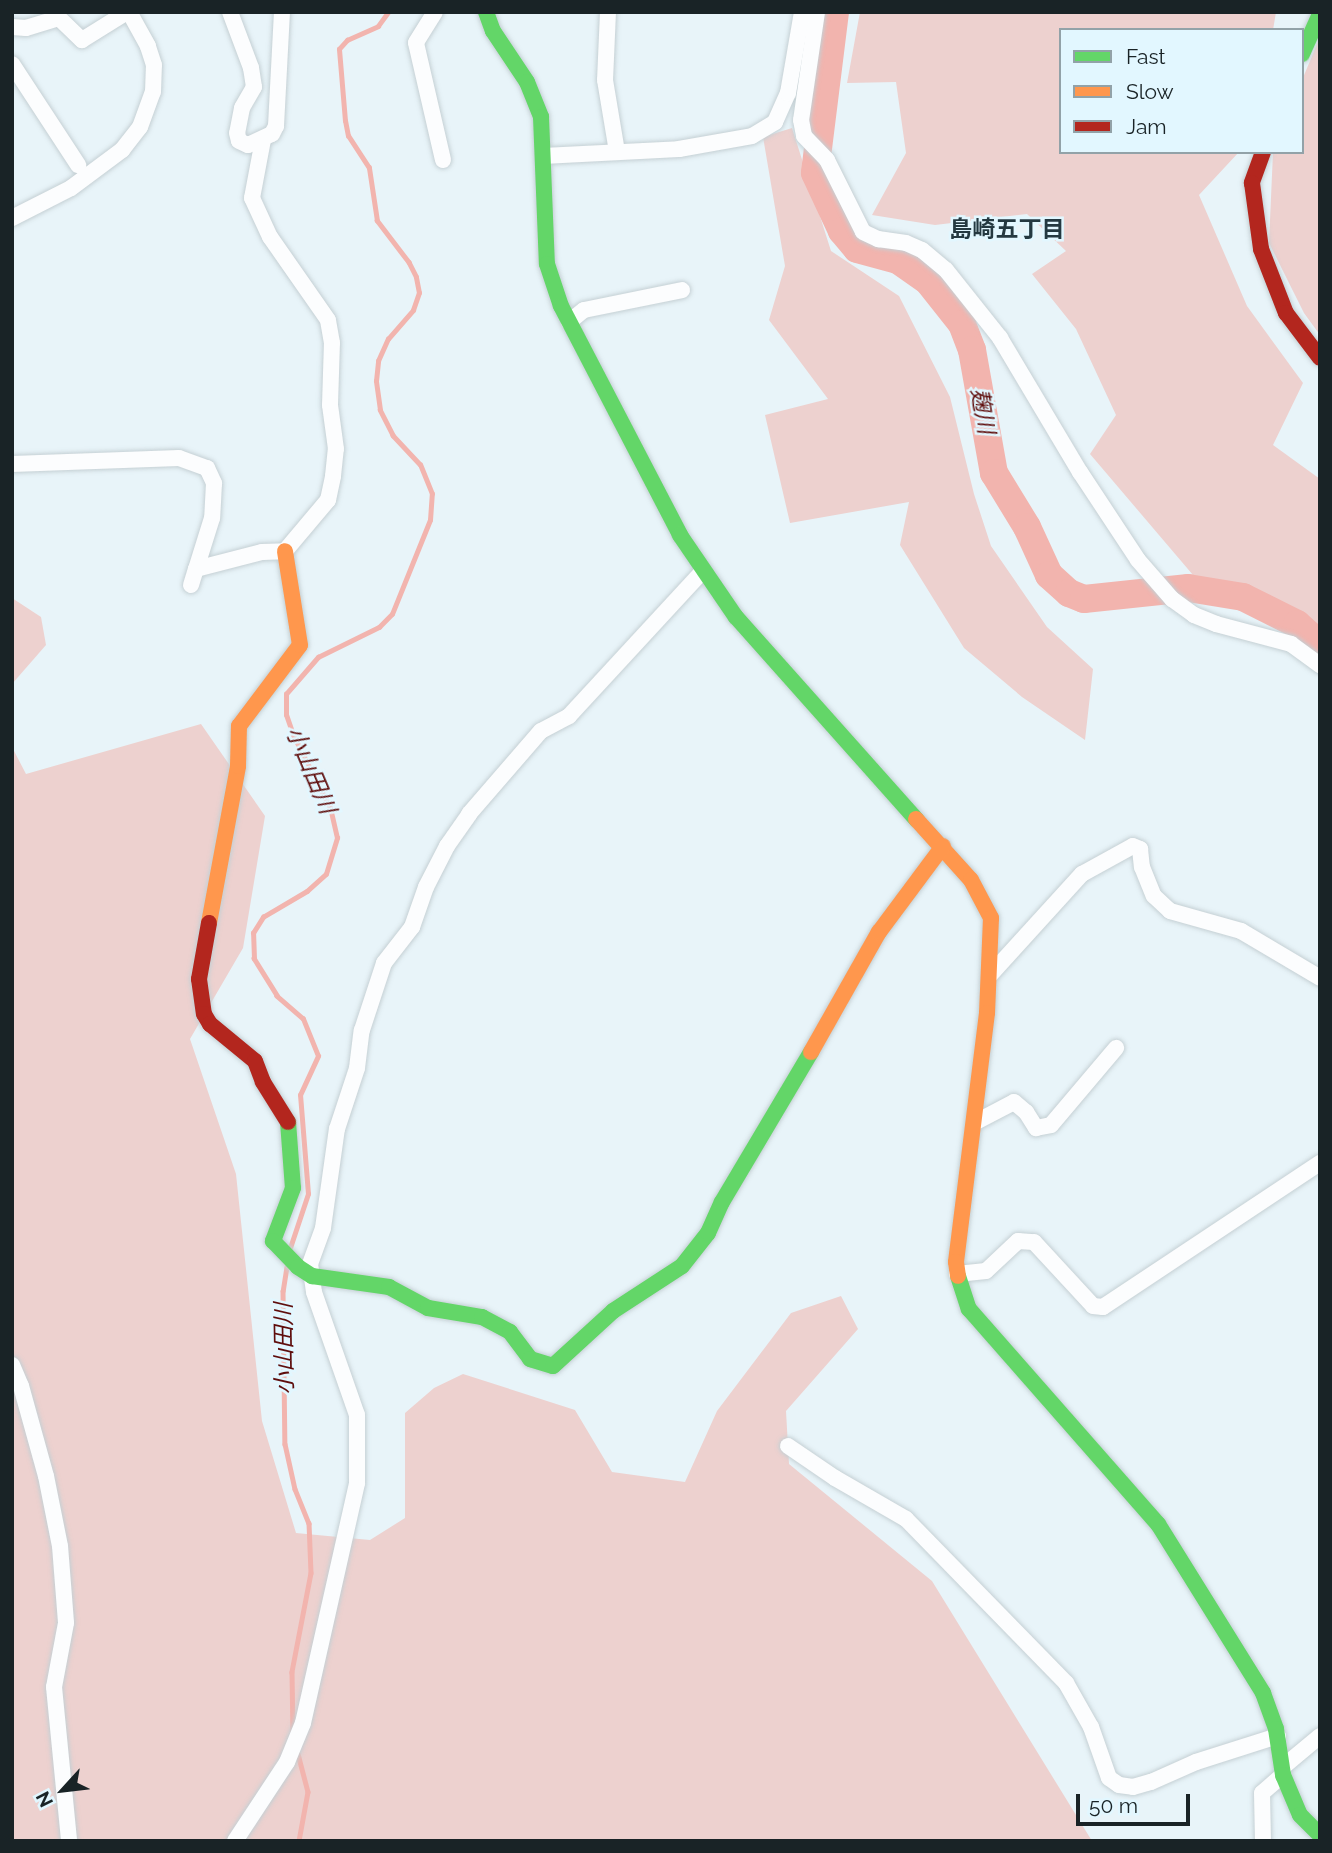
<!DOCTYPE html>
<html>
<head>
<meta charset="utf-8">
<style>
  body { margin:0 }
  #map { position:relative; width:1332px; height:1853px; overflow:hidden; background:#e8f4f9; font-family:Raleway,"Noto Sans JP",sans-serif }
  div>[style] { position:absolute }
  .green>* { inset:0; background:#edd1cf }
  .stream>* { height:4.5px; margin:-2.25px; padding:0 2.25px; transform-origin:2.25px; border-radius:2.25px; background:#f2b4ae }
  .river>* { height:28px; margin:-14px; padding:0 14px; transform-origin:14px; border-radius:14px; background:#f2b4ae }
  .roads { filter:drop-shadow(0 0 2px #c5d0d4) drop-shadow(0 0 2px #c5d0d4) }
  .street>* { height:16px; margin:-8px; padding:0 8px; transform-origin:8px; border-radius:8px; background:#fcfdfe }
  .fast>* { height:16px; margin:-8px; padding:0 8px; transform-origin:8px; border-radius:8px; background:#63d668 }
  .slow>* { height:16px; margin:-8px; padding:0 8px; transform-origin:8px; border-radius:8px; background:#ff974d }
  .jam>* { height:16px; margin:-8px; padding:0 8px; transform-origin:8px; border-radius:8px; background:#b3261e }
  span { translate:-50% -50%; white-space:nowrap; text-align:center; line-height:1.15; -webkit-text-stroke:5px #e2f7ff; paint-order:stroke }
  .neighbourhood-label { font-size:23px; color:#243941; font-weight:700 }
  .water-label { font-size:23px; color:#5f0d0c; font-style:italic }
  .frame { position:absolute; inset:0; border:14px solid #192326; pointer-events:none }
  .legend { position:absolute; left:1059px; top:28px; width:245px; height:126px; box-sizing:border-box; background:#e2f7ff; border:2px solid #92a2a8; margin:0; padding:9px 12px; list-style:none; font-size:21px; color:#192326 }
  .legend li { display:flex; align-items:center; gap:14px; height:35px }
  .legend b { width:35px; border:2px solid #92a2a8 }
  .north { position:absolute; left:28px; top:1755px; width:70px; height:70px; -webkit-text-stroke:5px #e2f7ff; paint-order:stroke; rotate:243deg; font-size:19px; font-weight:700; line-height:28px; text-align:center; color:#192326 }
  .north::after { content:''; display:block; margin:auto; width:24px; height:32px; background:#192326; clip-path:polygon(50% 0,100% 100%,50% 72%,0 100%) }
  .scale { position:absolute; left:1076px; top:1794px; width:114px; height:32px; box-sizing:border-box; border:4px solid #192326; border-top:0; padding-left:9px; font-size:21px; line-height:24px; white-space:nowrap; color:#192326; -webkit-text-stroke:5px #e2f7ff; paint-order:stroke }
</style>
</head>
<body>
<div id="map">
  <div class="green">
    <div style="clip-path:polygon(860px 12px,1276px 12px,1273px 30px,1061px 30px,1061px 152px,1239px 152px,1199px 195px,1247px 306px,1303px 383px,1273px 445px,1320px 479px,1320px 644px,1210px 595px,1090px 454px,1116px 415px,1076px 329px,1032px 274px,1066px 251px,1027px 214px,935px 225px,872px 215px,906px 153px,896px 82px,847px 83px)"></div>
    <div style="clip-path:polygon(1320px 37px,1320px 335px,1304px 313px,1269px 243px,1273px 152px,1302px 152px,1302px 80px)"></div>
    <div style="clip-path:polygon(792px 128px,831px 251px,899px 296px,950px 397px,974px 494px,991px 546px,1047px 627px,1093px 669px,1085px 740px,1022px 697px,964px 648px,900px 545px,909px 502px,790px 523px,765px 415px,828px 399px,769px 320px,785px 266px,763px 137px)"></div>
    <div style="clip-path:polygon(12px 598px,41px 617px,46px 645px,12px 684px)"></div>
    <div style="clip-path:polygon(201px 724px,265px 816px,243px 948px,190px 1039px,236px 1174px,262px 1421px,296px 1533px,370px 1540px,405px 1518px,405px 1413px,434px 1388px,463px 1374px,575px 1410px,612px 1472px,685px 1482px,717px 1411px,791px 1313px,841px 1296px,858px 1329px,786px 1411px,789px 1464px,932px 1581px,1092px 1841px,12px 1841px,12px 747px,26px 774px)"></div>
  </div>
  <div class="stream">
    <div style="left:290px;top:1248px;width:57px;rotate:-71.6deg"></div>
    <div style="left:308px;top:1194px;width:99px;rotate:-94.6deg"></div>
    <div style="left:300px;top:1095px;width:43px;rotate:-65.2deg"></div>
    <div style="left:318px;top:1056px;width:40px;rotate:-112deg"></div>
    <div style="left:303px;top:1019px;width:35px;rotate:-139deg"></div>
    <div style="left:277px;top:996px;width:44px;rotate:-121.9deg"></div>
    <div style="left:254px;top:959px;width:26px;rotate:-92deg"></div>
    <div style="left:253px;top:933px;width:19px;rotate:-58deg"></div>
    <div style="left:263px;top:917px;width:51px;rotate:-30.6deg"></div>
    <div style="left:307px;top:891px;width:25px;rotate:-42deg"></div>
    <div style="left:326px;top:874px;width:38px;rotate:-73deg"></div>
    <div style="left:337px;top:838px;width:31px;rotate:-103deg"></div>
    <div style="left:330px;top:808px;width:82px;rotate:-116.9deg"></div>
    <div style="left:293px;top:735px;width:21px;rotate:-109deg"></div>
    <div style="left:286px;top:715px;width:21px;rotate:-90deg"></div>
    <div style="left:286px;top:694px;width:49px;rotate:-49.1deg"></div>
    <div style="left:318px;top:657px;width:68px;rotate:-26.2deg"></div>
    <div style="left:379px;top:627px;width:18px;rotate:-45deg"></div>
    <div style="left:392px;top:614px;width:101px;rotate:-68deg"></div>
    <div style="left:430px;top:520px;width:26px;rotate:-86deg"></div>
    <div style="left:432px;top:494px;width:31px;rotate:-112deg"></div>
    <div style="left:420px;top:465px;width:40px;rotate:-133deg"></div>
    <div style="left:393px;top:436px;width:29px;rotate:-117deg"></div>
    <div style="left:380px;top:410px;width:29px;rotate:-98deg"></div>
    <div style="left:376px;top:381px;width:20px;rotate:-84deg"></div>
    <div style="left:378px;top:361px;width:24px;rotate:-66deg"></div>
    <div style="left:388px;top:339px;width:38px;rotate:-49deg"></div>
    <div style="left:413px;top:310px;width:18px;rotate:-71deg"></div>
    <div style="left:419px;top:293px;width:16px;rotate:-101deg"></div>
    <div style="left:416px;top:277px;width:16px;rotate:-117deg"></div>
    <div style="left:409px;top:263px;width:53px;rotate:-127.3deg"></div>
    <div style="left:377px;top:221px;width:54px;rotate:-98.6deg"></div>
    <div style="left:369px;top:168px;width:38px;rotate:-123deg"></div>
    <div style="left:348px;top:136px;width:15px;rotate:-101deg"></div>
    <div style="left:345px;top:121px;width:72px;rotate:-94.8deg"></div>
    <div style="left:339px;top:49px;width:12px;rotate:-48deg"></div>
    <div style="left:347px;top:40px;width:34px;rotate:-24deg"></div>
    <div style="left:378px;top:26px;width:17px;rotate:-54deg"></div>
    <div style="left:287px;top:1267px;width:24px;rotate:99deg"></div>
    <div style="left:283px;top:1291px;width:153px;rotate:89.3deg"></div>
    <div style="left:285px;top:1444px;width:46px;rotate:77.5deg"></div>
    <div style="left:295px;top:1489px;width:37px;rotate:68deg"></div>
    <div style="left:309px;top:1523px;width:50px;rotate:87.7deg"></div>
    <div style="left:311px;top:1573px;width:101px;rotate:100.9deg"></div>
    <div style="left:292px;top:1672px;width:62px;rotate:89.1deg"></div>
    <div style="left:297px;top:1750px;width:43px;rotate:75.3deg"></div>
    <div style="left:308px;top:1792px;width:50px;rotate:100.4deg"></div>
  </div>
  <div class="river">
    <div style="left:835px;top:12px;width:162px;rotate:97.1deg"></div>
    <div style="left:815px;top:173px;width:64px;rotate:65deg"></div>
    <div style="left:842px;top:231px;width:23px;rotate:50deg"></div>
    <div style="left:857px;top:249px;width:42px;rotate:15deg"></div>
    <div style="left:898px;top:260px;width:37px;rotate:35deg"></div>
    <div style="left:928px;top:281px;width:55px;rotate:51.7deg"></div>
    <div style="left:962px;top:324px;width:28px;rotate:69deg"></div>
    <div style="left:972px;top:350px;width:125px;rotate:79.9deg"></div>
    <div style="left:994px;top:473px;width:63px;rotate:58.6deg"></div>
    <div style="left:1027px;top:527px;width:53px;rotate:65.4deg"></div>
    <div style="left:1049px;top:575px;width:27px;rotate:42deg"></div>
    <div style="left:1069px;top:593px;width:16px;rotate:22deg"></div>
    <div style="left:1084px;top:599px;width:105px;rotate:-6deg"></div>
    <div style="left:1188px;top:588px;width:56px;rotate:9.3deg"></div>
    <div style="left:1243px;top:597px;width:60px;rotate:26.6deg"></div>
    <div style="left:1297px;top:624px;width:31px;rotate:42deg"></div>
  </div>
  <div class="roads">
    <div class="street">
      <div style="left:230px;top:12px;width:60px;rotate:69.4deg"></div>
      <div style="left:251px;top:68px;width:19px;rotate:81deg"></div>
      <div style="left:254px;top:87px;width:24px;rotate:120deg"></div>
      <div style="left:242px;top:108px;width:25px;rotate:101deg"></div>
      <div style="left:237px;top:133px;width:8px;rotate:76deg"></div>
      <div style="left:239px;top:141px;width:10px;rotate:24deg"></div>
      <div style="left:248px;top:145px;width:26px;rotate:-25deg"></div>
      <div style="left:272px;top:134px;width:9px;rotate:-63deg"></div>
      <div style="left:276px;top:126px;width:114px;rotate:-87deg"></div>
      <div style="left:435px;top:12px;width:36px;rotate:122deg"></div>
      <div style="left:416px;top:43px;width:120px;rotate:77deg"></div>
      <div style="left:608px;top:12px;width:68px;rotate:92.5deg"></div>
      <div style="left:605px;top:80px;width:73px;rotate:80.5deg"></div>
      <div style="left:817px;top:12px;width:109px;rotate:98.4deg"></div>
      <div style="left:801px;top:120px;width:16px;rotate:79deg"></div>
      <div style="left:804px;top:136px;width:33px;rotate:46deg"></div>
      <div style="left:827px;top:160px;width:80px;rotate:63.4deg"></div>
      <div style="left:863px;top:232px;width:17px;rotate:25deg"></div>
      <div style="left:878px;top:239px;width:28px;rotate:8deg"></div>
      <div style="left:906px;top:243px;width:17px;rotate:24deg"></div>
      <div style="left:922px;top:250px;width:31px;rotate:40deg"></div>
      <div style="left:946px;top:270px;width:87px;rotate:51.5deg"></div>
      <div style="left:1000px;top:338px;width:156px;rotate:59.2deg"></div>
      <div style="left:1080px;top:472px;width:105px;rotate:56.6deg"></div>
      <div style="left:1138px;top:560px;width:52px;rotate:48.9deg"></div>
      <div style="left:1172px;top:599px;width:27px;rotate:36deg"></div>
      <div style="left:1194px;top:615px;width:24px;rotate:22deg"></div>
      <div style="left:1216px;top:624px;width:78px;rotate:14.9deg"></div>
      <div style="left:1291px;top:644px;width:36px;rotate:36deg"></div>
      <div style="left:12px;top:27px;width:14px;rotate:4deg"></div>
      <div style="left:26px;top:28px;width:34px;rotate:-17deg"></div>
      <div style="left:59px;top:18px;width:32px;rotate:44deg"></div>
      <div style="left:82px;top:40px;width:53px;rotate:-31.9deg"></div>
      <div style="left:12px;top:64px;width:121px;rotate:56.8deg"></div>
      <div style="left:543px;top:156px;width:136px;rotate:-2.9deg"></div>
      <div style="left:679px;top:149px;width:74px;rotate:-10.1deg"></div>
      <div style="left:752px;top:136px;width:27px;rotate:-31deg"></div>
      <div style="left:775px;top:122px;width:32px;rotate:-66deg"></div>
      <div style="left:788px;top:93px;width:82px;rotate:-80.2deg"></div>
      <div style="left:12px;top:218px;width:66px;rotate:-27deg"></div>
      <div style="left:71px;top:188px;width:64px;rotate:-36.7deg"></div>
      <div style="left:122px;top:150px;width:29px;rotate:-52deg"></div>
      <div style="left:140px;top:127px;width:37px;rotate:-70deg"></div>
      <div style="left:153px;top:92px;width:27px;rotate:-88deg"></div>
      <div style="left:154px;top:65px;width:20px;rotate:-108deg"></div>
      <div style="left:148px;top:46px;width:39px;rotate:-119deg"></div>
      <div style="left:569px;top:322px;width:19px;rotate:-39deg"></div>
      <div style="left:584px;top:310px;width:100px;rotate:-11.5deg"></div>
      <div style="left:12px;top:464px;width:167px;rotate:-2.1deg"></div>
      <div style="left:179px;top:458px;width:30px;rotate:20deg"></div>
      <div style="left:207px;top:468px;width:17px;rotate:65deg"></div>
      <div style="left:214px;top:483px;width:35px;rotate:93deg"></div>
      <div style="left:212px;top:518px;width:53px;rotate:107.4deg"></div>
      <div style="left:191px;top:585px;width:17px;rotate:-73deg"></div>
      <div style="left:196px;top:569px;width:68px;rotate:-14.4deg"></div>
      <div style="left:262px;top:552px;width:23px;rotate:-2deg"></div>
      <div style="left:285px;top:551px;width:67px;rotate:-49.9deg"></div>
      <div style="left:328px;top:500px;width:25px;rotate:-78deg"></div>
      <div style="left:333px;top:476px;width:27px;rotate:-84deg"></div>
      <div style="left:336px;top:449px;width:44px;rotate:-97.8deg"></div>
      <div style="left:330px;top:405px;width:62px;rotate:-88.2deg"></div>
      <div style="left:332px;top:343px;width:23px;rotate:-100deg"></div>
      <div style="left:328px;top:320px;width:101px;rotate:-124.9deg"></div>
      <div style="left:270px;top:237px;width:43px;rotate:-114.8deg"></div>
      <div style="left:252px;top:198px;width:59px;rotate:-79.3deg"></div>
      <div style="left:990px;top:975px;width:137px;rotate:-47.7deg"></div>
      <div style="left:1082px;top:874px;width:58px;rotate:-28.8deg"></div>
      <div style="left:1133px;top:846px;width:8px;rotate:23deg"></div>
      <div style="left:1140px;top:849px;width:18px;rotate:84deg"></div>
      <div style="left:1142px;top:867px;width:31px;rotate:68deg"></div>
      <div style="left:1154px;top:896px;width:22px;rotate:43deg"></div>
      <div style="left:1170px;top:911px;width:74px;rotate:15.7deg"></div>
      <div style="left:1241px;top:931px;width:92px;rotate:30.7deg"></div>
      <div style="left:974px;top:1123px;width:45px;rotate:-27.7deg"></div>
      <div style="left:1014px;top:1102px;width:16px;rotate:40deg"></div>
      <div style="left:1026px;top:1112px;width:19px;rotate:58deg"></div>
      <div style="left:1036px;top:1128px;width:15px;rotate:-11deg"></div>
      <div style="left:1051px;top:1125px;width:101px;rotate:-49.8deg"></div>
      <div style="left:957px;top:1274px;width:29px;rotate:-6deg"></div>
      <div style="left:986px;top:1271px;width:44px;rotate:-43.2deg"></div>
      <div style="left:1018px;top:1241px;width:16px;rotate:4deg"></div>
      <div style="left:1034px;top:1242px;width:87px;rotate:47.3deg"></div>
      <div style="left:1093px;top:1306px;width:10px;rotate:6deg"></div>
      <div style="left:1103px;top:1307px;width:260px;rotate:-33.6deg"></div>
      <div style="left:12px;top:1365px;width:23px;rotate:67deg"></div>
      <div style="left:21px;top:1386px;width:93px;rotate:74.5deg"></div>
      <div style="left:46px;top:1476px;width:71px;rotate:78.7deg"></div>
      <div style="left:60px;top:1546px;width:77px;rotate:85.5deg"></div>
      <div style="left:66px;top:1623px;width:65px;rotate:100.6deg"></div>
      <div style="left:54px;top:1687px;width:155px;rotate:84.4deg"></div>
      <div style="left:788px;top:1446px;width:57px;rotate:34.2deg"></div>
      <div style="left:835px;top:1478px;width:82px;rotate:30deg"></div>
      <div style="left:906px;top:1519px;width:229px;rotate:45.7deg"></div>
      <div style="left:1066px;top:1683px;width:51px;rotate:60.4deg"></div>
      <div style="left:1091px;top:1727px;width:54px;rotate:70.6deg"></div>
      <div style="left:1109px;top:1778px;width:12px;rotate:35deg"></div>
      <div style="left:1119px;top:1785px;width:14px;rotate:8deg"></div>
      <div style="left:1133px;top:1787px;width:19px;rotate:-16deg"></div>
      <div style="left:1151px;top:1782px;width:49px;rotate:-24deg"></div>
      <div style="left:1196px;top:1762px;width:86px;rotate:-17.6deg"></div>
      <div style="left:1284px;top:1766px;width:47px;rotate:-39.8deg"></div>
      <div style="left:235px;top:1841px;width:95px;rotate:-56.6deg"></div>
      <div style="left:287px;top:1762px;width:42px;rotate:-67.7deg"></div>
      <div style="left:303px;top:1723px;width:246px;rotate:-77.3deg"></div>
      <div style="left:357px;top:1483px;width:68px;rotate:-90deg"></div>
      <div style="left:357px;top:1415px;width:130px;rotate:-109.3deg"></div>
      <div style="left:314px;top:1292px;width:28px;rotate:-98deg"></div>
      <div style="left:310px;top:1264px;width:38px;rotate:-70deg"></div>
      <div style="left:323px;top:1228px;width:100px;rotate:-82deg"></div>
      <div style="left:337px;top:1129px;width:64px;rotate:-71.8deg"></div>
      <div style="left:357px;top:1068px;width:38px;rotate:-83deg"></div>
      <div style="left:362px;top:1030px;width:71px;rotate:-71.8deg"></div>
      <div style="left:384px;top:963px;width:46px;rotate:-52.1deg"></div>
      <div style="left:412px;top:927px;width:42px;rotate:-70.7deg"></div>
      <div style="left:426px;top:887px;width:46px;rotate:-62.9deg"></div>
      <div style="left:447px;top:846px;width:39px;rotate:-55deg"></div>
      <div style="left:469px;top:814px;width:110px;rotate:-49.1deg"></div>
      <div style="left:541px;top:731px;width:32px;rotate:-28deg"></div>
      <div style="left:569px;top:716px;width:197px;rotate:-47.3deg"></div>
      <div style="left:1263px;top:1841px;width:48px;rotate:-91.2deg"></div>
      <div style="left:1262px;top:1793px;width:28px;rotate:-41deg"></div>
    </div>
    <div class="fast">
      <div style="left:486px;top:12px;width:20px;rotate:70deg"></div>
      <div style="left:493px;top:31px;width:61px;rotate:56.3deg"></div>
      <div style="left:527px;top:82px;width:38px;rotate:68deg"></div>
      <div style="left:541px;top:117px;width:147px;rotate:87.7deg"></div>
      <div style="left:547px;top:264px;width:44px;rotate:71.6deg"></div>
      <div style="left:561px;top:306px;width:258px;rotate:62.5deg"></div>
      <div style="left:680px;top:535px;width:99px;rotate:55.7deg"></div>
      <div style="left:736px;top:617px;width:271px;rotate:48.3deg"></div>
      <div style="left:1302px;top:54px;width:44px;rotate:-65.8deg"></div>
      <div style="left:288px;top:1122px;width:66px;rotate:85.7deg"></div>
      <div style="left:293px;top:1188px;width:57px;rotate:110.7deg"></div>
      <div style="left:273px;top:1241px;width:36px;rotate:46deg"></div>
      <div style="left:298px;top:1267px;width:17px;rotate:33deg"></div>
      <div style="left:312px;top:1276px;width:78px;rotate:8.1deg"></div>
      <div style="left:389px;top:1287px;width:44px;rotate:28.3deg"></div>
      <div style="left:428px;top:1308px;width:55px;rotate:9.5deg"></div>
      <div style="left:482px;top:1317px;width:32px;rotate:28deg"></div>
      <div style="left:510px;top:1332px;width:34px;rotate:53deg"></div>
      <div style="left:530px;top:1359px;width:24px;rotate:17deg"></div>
      <div style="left:553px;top:1366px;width:81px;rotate:-42.5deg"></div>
      <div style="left:613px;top:1311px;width:82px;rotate:-33.1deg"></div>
      <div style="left:682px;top:1266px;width:42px;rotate:-51.8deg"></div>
      <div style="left:708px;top:1233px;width:34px;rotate:-66deg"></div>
      <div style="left:722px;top:1202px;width:174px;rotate:-59.3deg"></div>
      <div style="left:958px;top:1276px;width:35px;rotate:72deg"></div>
      <div style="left:969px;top:1309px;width:286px;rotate:48.7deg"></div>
      <div style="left:1158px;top:1524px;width:199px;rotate:58.1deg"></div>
      <div style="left:1263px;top:1693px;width:38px;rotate:70deg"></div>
      <div style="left:1276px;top:1729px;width:47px;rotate:81.3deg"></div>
      <div style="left:1283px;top:1775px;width:43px;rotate:67deg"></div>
      <div style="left:1300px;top:1815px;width:28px;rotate:45deg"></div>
    </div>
    <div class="slow">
      <div style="left:916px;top:819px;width:82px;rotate:48deg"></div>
      <div style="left:971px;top:880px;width:43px;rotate:62.2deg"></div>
      <div style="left:991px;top:918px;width:95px;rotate:92.4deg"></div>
      <div style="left:987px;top:1013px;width:251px;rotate:97.1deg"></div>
      <div style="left:956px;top:1262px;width:14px;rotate:82deg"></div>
      <div style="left:209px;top:923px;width:160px;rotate:-79.5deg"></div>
      <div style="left:238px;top:766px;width:40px;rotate:-88.6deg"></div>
      <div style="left:239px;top:726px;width:101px;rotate:-53deg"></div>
      <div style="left:300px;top:645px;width:95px;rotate:-99.1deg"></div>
      <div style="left:811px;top:1052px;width:138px;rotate:-60.5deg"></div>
      <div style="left:879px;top:932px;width:107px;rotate:-53.3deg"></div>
    </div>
    <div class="jam">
      <div style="left:1263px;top:152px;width:33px;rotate:110deg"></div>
      <div style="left:1252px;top:183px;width:67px;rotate:82.2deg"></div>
      <div style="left:1261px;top:249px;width:69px;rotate:68.7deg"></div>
      <div style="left:1286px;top:313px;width:56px;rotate:52.9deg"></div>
      <div style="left:209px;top:923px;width:57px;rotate:100.1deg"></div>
      <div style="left:199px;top:979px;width:35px;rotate:82deg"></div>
      <div style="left:204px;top:1014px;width:12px;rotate:59deg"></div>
      <div style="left:210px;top:1024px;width:58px;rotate:39.4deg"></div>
      <div style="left:255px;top:1061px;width:22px;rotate:69deg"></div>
      <div style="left:263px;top:1082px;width:47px;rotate:58deg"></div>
    </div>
  </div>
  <div class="neighbourhood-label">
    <span style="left:1007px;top:229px">島崎五丁目</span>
  </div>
  <div class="water-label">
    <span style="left:983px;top:411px;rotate:80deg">麹川</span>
    <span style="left:311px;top:770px;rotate:67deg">小山田川</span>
    <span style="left:284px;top:1349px;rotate:-91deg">小山田川</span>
  </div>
  <div class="frame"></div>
  <ul class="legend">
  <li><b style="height:9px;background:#63d668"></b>Fast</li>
  <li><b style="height:9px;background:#ff974d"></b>Slow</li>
  <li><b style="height:9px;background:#b3261e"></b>Jam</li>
  </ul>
  <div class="north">N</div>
  <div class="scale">50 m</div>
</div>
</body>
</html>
